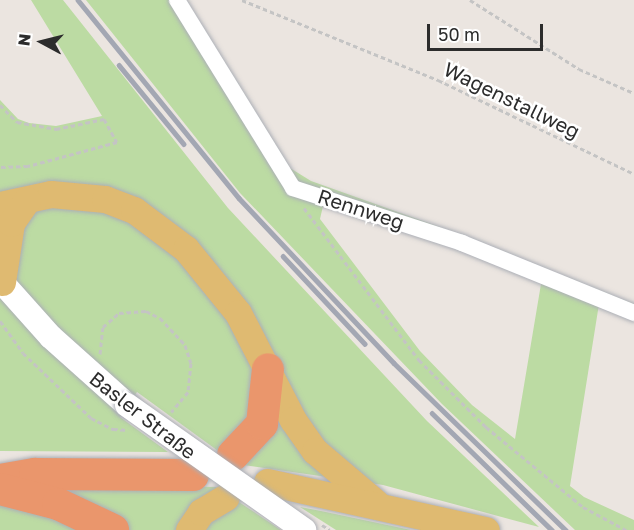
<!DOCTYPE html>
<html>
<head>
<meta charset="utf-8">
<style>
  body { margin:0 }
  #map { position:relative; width:634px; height:530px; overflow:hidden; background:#ebe5e0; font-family:"Golos Text",sans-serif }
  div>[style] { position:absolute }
  .green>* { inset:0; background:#bcdba3 }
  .path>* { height:3px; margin-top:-1.5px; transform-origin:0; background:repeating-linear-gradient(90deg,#c4c4c4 0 4.5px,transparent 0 7.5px) }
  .roads { filter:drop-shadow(0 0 2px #acafb6) drop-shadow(0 0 2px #acafb6) }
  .street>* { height:16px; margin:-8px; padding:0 8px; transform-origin:8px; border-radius:8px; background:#fff }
  .secondary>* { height:24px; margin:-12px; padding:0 12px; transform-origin:12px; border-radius:12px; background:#fff }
  .primary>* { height:27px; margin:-13.5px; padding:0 13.5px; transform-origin:13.5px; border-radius:13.5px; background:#dfba71 }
  .highway>* { height:32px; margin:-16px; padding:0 16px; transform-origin:16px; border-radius:16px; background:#ea966c }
  .rail>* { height:4.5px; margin:-2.25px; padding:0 2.25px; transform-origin:2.25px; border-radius:2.25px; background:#a3a7b3 }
  .path-bridge>* { height:3px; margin-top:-1.5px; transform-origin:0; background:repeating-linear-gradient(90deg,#c4c4c4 0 4.5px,transparent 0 7.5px) }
  .bridges { filter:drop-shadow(0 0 2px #acafb6) drop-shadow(0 0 2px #acafb6) }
  .secondary-bridge>* { height:24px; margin:-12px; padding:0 12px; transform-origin:12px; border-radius:12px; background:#fff }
  span { translate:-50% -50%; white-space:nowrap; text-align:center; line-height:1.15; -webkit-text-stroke:5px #fff; paint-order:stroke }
  .street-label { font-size:20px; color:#2c2c2c }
  .north { position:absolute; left:12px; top:12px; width:60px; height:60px; -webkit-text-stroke:4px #fff; paint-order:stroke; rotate:277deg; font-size:16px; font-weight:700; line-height:24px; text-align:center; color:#2c2c2c }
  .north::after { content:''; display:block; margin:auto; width:21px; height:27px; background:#2c2c2c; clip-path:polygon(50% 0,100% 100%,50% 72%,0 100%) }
  .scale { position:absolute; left:427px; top:24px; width:116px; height:27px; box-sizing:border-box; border:3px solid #2c2c2c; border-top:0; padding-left:8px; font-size:18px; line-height:21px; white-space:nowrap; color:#2c2c2c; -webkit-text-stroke:4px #fff; paint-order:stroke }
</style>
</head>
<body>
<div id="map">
  <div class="green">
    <div style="clip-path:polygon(31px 0,63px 0,228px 208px,427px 421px,539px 527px,383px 485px,236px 464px,137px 392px,120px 417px,168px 452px,0 451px,0 100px,18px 119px,29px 123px,56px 126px,102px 116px)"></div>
    <div style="clip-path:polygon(evenodd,86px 0,186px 0,290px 168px,311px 181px,437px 226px,634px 304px,599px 304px,570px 486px,584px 497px,634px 520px,634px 530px,575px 530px,442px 404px,240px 193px,86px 0,323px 206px,460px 248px,542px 278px,515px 439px,472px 405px,420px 351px,320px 219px,323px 206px)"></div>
    <div style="clip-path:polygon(108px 485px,216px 487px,222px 490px,181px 530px,122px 530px,58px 489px)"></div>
    <div style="clip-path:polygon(0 499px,96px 530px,0 530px)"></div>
    <div style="clip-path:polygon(236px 500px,281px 530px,195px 530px)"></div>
    <div style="clip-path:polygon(300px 507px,321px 511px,411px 530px,336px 530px)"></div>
  </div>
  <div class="path">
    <div style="left:242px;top:0;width:212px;rotate:22.2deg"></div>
    <div style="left:438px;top:80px;width:217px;rotate:25.6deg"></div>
    <div style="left:470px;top:0;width:129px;rotate:32.3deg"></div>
    <div style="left:579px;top:69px;width:60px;rotate:23.6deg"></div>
    <div style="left:0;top:105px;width:24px;rotate:45deg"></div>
    <div style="left:17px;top:122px;width:40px;rotate:10deg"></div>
    <div style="left:56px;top:129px;width:49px;rotate:-11.8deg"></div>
    <div style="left:104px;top:119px;width:26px;rotate:61deg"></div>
    <div style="left:117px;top:142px;width:92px;rotate:164.9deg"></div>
    <div style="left:28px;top:166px;width:28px;rotate:178deg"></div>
    <div style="left:304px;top:208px;width:191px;rotate:52.9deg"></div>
    <div style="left:419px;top:360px;width:95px;rotate:45deg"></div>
    <div style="left:486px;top:427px;width:126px;rotate:39.5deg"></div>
    <div style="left:583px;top:507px;width:49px;rotate:28.1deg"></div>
    <div style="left:0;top:321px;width:39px;rotate:54deg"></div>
    <div style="left:23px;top:353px;width:94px;rotate:43.7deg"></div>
    <div style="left:91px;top:418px;width:25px;rotate:27deg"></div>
    <div style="left:113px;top:429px;width:15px;rotate:4deg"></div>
    <div style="left:100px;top:354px;width:27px;rotate:-84deg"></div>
    <div style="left:103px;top:327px;width:21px;rotate:-41deg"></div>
    <div style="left:119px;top:313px;width:27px;rotate:-4deg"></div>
    <div style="left:146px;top:311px;width:16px;rotate:27deg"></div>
    <div style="left:160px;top:318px;width:37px;rotate:47deg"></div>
    <div style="left:185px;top:345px;width:19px;rotate:72deg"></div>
    <div style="left:191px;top:363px;width:29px;rotate:96deg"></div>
    <div style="left:188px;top:392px;width:26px;rotate:130deg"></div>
  </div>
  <div class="roads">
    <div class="street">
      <div style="left:177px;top:0;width:221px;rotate:58.3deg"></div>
      <div style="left:293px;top:188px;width:178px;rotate:18deg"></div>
      <div style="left:462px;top:243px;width:186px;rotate:22.1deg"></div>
    </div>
    <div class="secondary">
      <div style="left:0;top:280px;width:76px;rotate:48.2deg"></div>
      <div style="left:51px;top:337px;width:102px;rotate:41.8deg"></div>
    </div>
    <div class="primary">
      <div style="left:0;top:205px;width:52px;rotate:-12.2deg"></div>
      <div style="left:51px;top:194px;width:54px;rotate:5.3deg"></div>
      <div style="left:105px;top:199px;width:31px;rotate:21deg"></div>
      <div style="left:134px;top:210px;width:65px;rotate:36.9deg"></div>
      <div style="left:186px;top:249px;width:82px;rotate:50.9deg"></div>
      <div style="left:238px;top:313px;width:120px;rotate:62.8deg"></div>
      <div style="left:293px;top:420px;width:38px;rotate:55deg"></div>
      <div style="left:315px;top:451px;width:80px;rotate:40.4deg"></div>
      <div style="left:2px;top:282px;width:60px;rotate:-81.3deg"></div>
      <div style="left:11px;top:223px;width:28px;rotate:-55deg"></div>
      <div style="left:267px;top:482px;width:224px;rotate:12.4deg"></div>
      <div style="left:189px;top:530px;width:22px;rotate:-56deg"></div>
      <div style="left:201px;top:512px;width:29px;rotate:-31deg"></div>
    </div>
    <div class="highway">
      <div style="left:233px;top:455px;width:42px;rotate:-46.9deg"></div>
      <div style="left:262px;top:424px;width:55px;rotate:-83.8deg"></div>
      <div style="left:0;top:480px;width:36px;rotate:-10deg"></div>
      <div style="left:35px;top:474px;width:158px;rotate:0.4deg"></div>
      <div style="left:0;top:489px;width:60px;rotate:14.5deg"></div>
      <div style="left:58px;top:504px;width:61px;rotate:25.3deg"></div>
    </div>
  </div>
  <div class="rail">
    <div style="left:78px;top:0;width:255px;rotate:50.9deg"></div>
    <div style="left:239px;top:198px;width:226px;rotate:46.8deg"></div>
    <div style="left:394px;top:363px;width:240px;rotate:44.2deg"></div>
    <div style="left:119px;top:65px;width:102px;rotate:50.6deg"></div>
    <div style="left:283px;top:256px;width:120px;rotate:47deg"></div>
    <div style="left:432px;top:413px;width:168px;rotate:44.3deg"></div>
  </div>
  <div class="path-bridge">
    <div style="left:322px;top:525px;width:9px;rotate:32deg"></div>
  </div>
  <div class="bridges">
    <div class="secondary-bridge">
      <div style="left:127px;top:405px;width:217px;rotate:35.2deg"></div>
    </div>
  </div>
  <div class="street-label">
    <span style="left:512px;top:100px;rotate:26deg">Wagenstallweg</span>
    <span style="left:361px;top:209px;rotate:18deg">Rennweg</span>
    <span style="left:143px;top:415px;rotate:38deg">Basler Straße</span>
  </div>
  <div class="north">N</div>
  <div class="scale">50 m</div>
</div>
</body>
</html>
